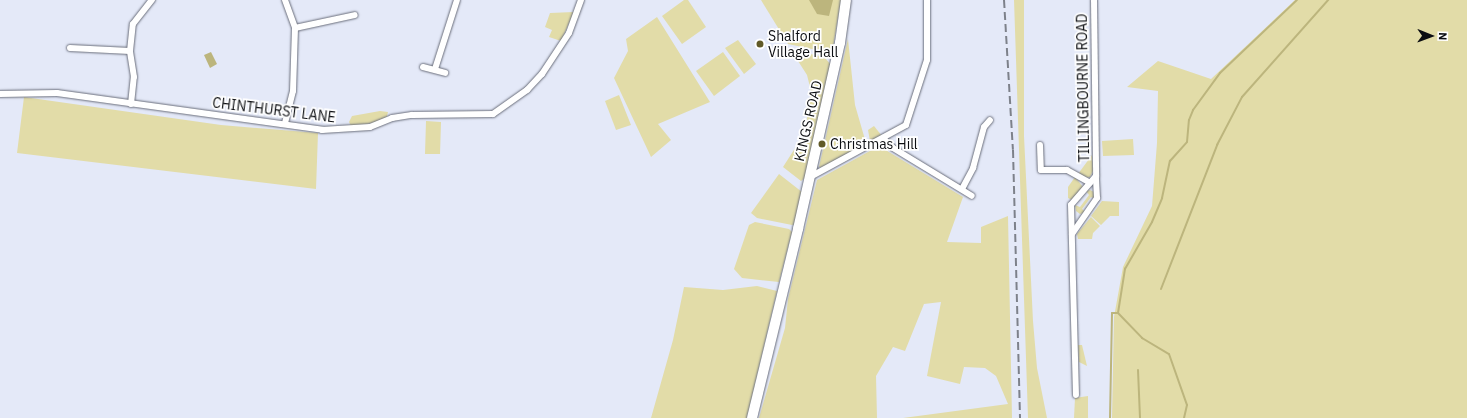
<!DOCTYPE html>
<html>
<head>
<meta charset="utf-8">
<style>
  body { margin:0 }
  #map { position:relative; width:1467px; height:418px; overflow:hidden; background:#e4e9f8; font-family:"IBM Plex Sans",sans-serif }
  div>[style] { position:absolute }
  .green>* { inset:0; background:#e2dca8 }
  .water>* { inset:0; background:#bcb57d }
  .stream>* { height:2px; margin:-1px; padding:0 1px; transform-origin:1px; border-radius:1px; background:#bcb57d }
  .roads { filter:drop-shadow(0 0 1px #6a6e7b) drop-shadow(0 0 1px #6a6e7b) }
  .minor>* { height:6px; margin:-3px; padding:0 3px; transform-origin:3px; border-radius:3px; background:#fff }
  .primary>* { height:10px; margin:-5px; padding:0 5px; transform-origin:5px; border-radius:5px; background:#fff }
  .rail>* { height:2px; margin-top:-1px; transform-origin:0; background:repeating-linear-gradient(90deg,#7d818a 0 8px,transparent 0 12px) }
  .dots>* { width:11px; height:11px; translate:-50% -50%; box-sizing:border-box; border:2px solid #fff; border-radius:50% }
  span { translate:-50% -50%; white-space:nowrap; text-align:center; line-height:1.15; -webkit-text-stroke:3.5px #fff; paint-order:stroke }
  .poi-label { font-size:14px; color:#0c0e12 }
  .left { translate:0 -50%; text-align:left }
  .street-label { font-size:14px; color:#0c0e12 }
  .north { position:absolute; left:1411px; top:16px; width:40px; height:40px; -webkit-text-stroke:3px #fff; paint-order:stroke; rotate:91deg; font-size:11px; font-weight:700; line-height:16px; text-align:center; color:#0c0e12 }
  .north::after { content:''; display:block; margin:auto; width:14px; height:18px; background:#0c0e12; clip-path:polygon(50% 0,100% 100%,50% 72%,0 100%) }
</style>
</head>
<body>
<div id="map">
  <div class="green">
    <div style="clip-path:polygon(684px 0,688px 0,706px 27px,682px 44px,662px 16px)"></div>
    <div style="clip-path:polygon(761px 0,841px 0,833px 47px,826px 52px,788px 44px)"></div>
    <div style="clip-path:polygon(1014px 0,1024px 0,1024px 136px,1033px 321px,1037px 368px,1047px 418px,1028px 418px)"></div>
    <div style="clip-path:polygon(1295px 0,1467px 0,1467px 418px,1112px 418px,1114px 317px,1123px 267px,1152px 206px,1157px 143px,1158px 91px,1127px 87px,1158px 61px,1211px 79px)"></div>
    <div style="clip-path:polygon(574px 12px,561px 41px,549px 37px,552px 30px,545px 27px,550px 13px)"></div>
    <div style="clip-path:polygon(657px 17px,710px 102px,658px 124px,671px 140px,651px 157px,614px 78px,628px 51px,626px 39px)"></div>
    <div style="clip-path:polygon(848px 39px,855px 105px,866px 143px,863px 148px,823px 168px,819px 167px)"></div>
    <div style="clip-path:polygon(738px 40px,756px 64px,744px 74px,725px 48px)"></div>
    <div style="clip-path:polygon(791px 50px,820px 56px,826px 59px,831px 65px,805px 178px,801px 181px,783px 167px,799px 142px,806px 126px,811px 91px,807px 75px)"></div>
    <div style="clip-path:polygon(723px 52px,740px 76px,714px 96px,696px 71px)"></div>
    <div style="clip-path:polygon(619px 95px,631px 125px,616px 130px,605px 101px)"></div>
    <div style="clip-path:polygon(24px 97px,221px 125px,318px 133px,316px 189px,17px 153px)"></div>
    <div style="clip-path:polygon(380px 111px,388px 112px,386px 120px,357px 126px,351px 126px,349px 122px,352px 116px)"></div>
    <div style="clip-path:polygon(426px 121px,441px 122px,440px 154px,425px 154px)"></div>
    <div style="clip-path:polygon(874px 126px,882px 136px,873px 141px,870px 141px,868px 130px)"></div>
    <div style="clip-path:polygon(1133px 139px,1134px 155px,1103px 156px,1102px 141px)"></div>
    <div style="clip-path:polygon(879px 146px,963px 197px,947px 242px,981px 243px,981px 227px,1008px 216px,1012px 418px,903px 418px,1008px 404px,996px 376px,985px 368px,964px 367px,960px 384px,927px 376px,941px 302px,924px 304px,905px 351px,893px 347px,876px 376px,877px 418px,759px 418px,785px 328px,788px 299px,817px 180px)"></div>
    <div style="clip-path:polygon(1092px 155px,1093px 171px,1090px 177px,1084px 178px,1078px 174px)"></div>
    <div style="clip-path:polygon(779px 174px,802px 192px,795px 224px,792px 225px,757px 218px,751px 213px)"></div>
    <div style="clip-path:polygon(1075px 177px,1083px 187px,1072px 200px,1068px 198px,1068px 187px)"></div>
    <div style="clip-path:polygon(1090px 190px,1094px 192px,1095px 199px,1091px 197px,1082px 209px,1086px 212px,1080px 214px,1076px 211px,1075px 205px,1080px 207px,1089px 195px,1086px 191px)"></div>
    <div style="clip-path:polygon(1102px 201px,1119px 202px,1119px 216px,1110px 216px,1101px 225px,1091px 216px)"></div>
    <div style="clip-path:polygon(1091px 217px,1100px 226px,1093px 233px,1092px 239px,1078px 239px,1077px 234px)"></div>
    <div style="clip-path:polygon(755px 222px,789px 229px,792px 232px,779px 282px,742px 278px,734px 269px,749px 225px)"></div>
    <div style="clip-path:polygon(757px 286px,777px 291px,747px 418px,651px 418px,673px 340px,684px 287px,723px 290px)"></div>
    <div style="clip-path:polygon(1078px 345px,1082px 345px,1087px 366px,1079px 362px)"></div>
    <div style="clip-path:polygon(1088px 396px,1088px 418px,1074px 418px,1075px 398px)"></div>
  </div>
  <div class="water">
    <div style="clip-path:polygon(809px 0,833px 0,829px 16px,817px 14px)"></div>
    <div style="clip-path:polygon(211px 52px,217px 64px,210px 68px,204px 55px)"></div>
  </div>
  <div class="stream">
    <div style="left:1161px;top:289px;width:155px;rotate:-68.7deg"></div>
    <div style="left:1217px;top:145px;width:54px;rotate:-62.5deg"></div>
    <div style="left:1242px;top:97px;width:130px;rotate:-48.4deg"></div>
    <div style="left:1118px;top:313px;width:45px;rotate:-81deg"></div>
    <div style="left:1125px;top:269px;width:54px;rotate:-60.1deg"></div>
    <div style="left:1152px;top:222px;width:26px;rotate:-67deg"></div>
    <div style="left:1162px;top:198px;width:38px;rotate:-78deg"></div>
    <div style="left:1170px;top:161px;width:25px;rotate:-48deg"></div>
    <div style="left:1187px;top:142px;width:22px;rotate:-85deg"></div>
    <div style="left:1189px;top:120px;width:11px;rotate:-68deg"></div>
    <div style="left:1193px;top:110px;width:46px;rotate:-53.9deg"></div>
    <div style="left:1220px;top:73px;width:106px;rotate:-43.5deg"></div>
    <div style="left:1118px;top:313px;width:35px;rotate:46deg"></div>
    <div style="left:1142px;top:338px;width:31px;rotate:31deg"></div>
    <div style="left:1169px;top:354px;width:54px;rotate:70.6deg"></div>
    <div style="left:1187px;top:405px;width:13px;rotate:103deg"></div>
    <div style="left:1138px;top:370px;width:48px;rotate:87.6deg"></div>
    <div style="left:1110px;top:418px;width:105px;rotate:-88.9deg"></div>
    <div style="left:1112px;top:313px;width:6px"></div>
  </div>
  <div class="roads">
    <div class="minor">
      <div style="left:285px;top:0;width:30px;rotate:70deg"></div>
      <div style="left:295px;top:28px;width:63px;rotate:91.8deg"></div>
      <div style="left:293px;top:91px;width:34px;rotate:104deg"></div>
      <div style="left:1094px;top:0;width:176px;rotate:89.3deg"></div>
      <div style="left:295px;top:28px;width:61px;rotate:-12.2deg"></div>
      <div style="left:70px;top:48px;width:60px;rotate:2.9deg"></div>
      <div style="left:423px;top:67px;width:23px;rotate:15deg"></div>
      <div style="left:435px;top:69px;width:72px;rotate:-72.3deg"></div>
      <div style="left:0;top:94px;width:57px;rotate:-1deg"></div>
      <div style="left:57px;top:93px;width:268px;rotate:7.9deg"></div>
      <div style="left:322px;top:130px;width:48px;rotate:-3.6deg"></div>
      <div style="left:370px;top:127px;width:24px;rotate:-22deg"></div>
      <div style="left:392px;top:118px;width:20px;rotate:-9deg"></div>
      <div style="left:412px;top:115px;width:81px;rotate:-0.7deg"></div>
      <div style="left:493px;top:114px;width:42px;rotate:-35.2deg"></div>
      <div style="left:527px;top:90px;width:22px;rotate:-47deg"></div>
      <div style="left:542px;top:74px;width:49px;rotate:-56.6deg"></div>
      <div style="left:569px;top:33px;width:35px;rotate:-70deg"></div>
      <div style="left:131px;top:104px;width:27px;rotate:-84deg"></div>
      <div style="left:134px;top:77px;width:26px;rotate:-99deg"></div>
      <div style="left:130px;top:51px;width:27px;rotate:-84deg"></div>
      <div style="left:133px;top:24px;width:31px;rotate:-52deg"></div>
      <div style="left:883px;top:138px;width:14px;rotate:45deg"></div>
      <div style="left:893px;top:148px;width:92px;rotate:31.3deg"></div>
      <div style="left:1040px;top:145px;width:25px;rotate:88deg"></div>
      <div style="left:1041px;top:170px;width:26px"></div>
      <div style="left:1067px;top:170px;width:26px;rotate:29deg"></div>
      <div style="left:810px;top:177px;width:109px;rotate:-28.4deg"></div>
      <div style="left:906px;top:125px;width:68px;rotate:-72.1deg"></div>
      <div style="left:927px;top:60px;width:60px;rotate:-90deg"></div>
      <div style="left:962px;top:189px;width:24px;rotate:-62deg"></div>
      <div style="left:973px;top:168px;width:42px;rotate:-75deg"></div>
      <div style="left:984px;top:127px;width:9px;rotate:-49deg"></div>
      <div style="left:1072px;top:234px;width:44px;rotate:-55.2deg"></div>
      <div style="left:1097px;top:198px;width:22px;rotate:-93deg"></div>
      <div style="left:1096px;top:176px;width:38px;rotate:131deg"></div>
      <div style="left:1071px;top:205px;width:190px;rotate:88.5deg"></div>
    </div>
    <div class="primary">
      <div style="left:752px;top:418px;width:195px;rotate:-76.3deg"></div>
      <div style="left:798px;top:229px;width:191px;rotate:-77.3deg"></div>
      <div style="left:840px;top:43px;width:43px;rotate:-82.1deg"></div>
    </div>
  </div>
  <div class="rail">
    <div style="left:1004px;top:0;width:150px;rotate:86.6deg"></div>
    <div style="left:1013px;top:150px;width:268px;rotate:88.5deg"></div>
  </div>
  <div class="dots">
    <div style="left:760px;top:44px;background:#615a27"></div>
    <div style="left:822px;top:144px;background:#615a27"></div>
  </div>
  <div class="poi-label">
    <span class="left" style="left:768px;top:44px">Shalford<br>Village Hall</span>
    <span class="left" style="left:830px;top:144px">Christmas Hill</span>
  </div>
  <div class="street-label">
    <span style="left:1083px;top:88px;rotate:-91deg">TILLINGBOURNE ROAD</span>
    <span style="left:274px;top:110px;rotate:7deg">CHINTHURST LANE</span>
    <span style="left:808px;top:121px;rotate:-77deg">KINGS ROAD</span>
  </div>
  <div class="north">N</div>
</div>
</body>
</html>
